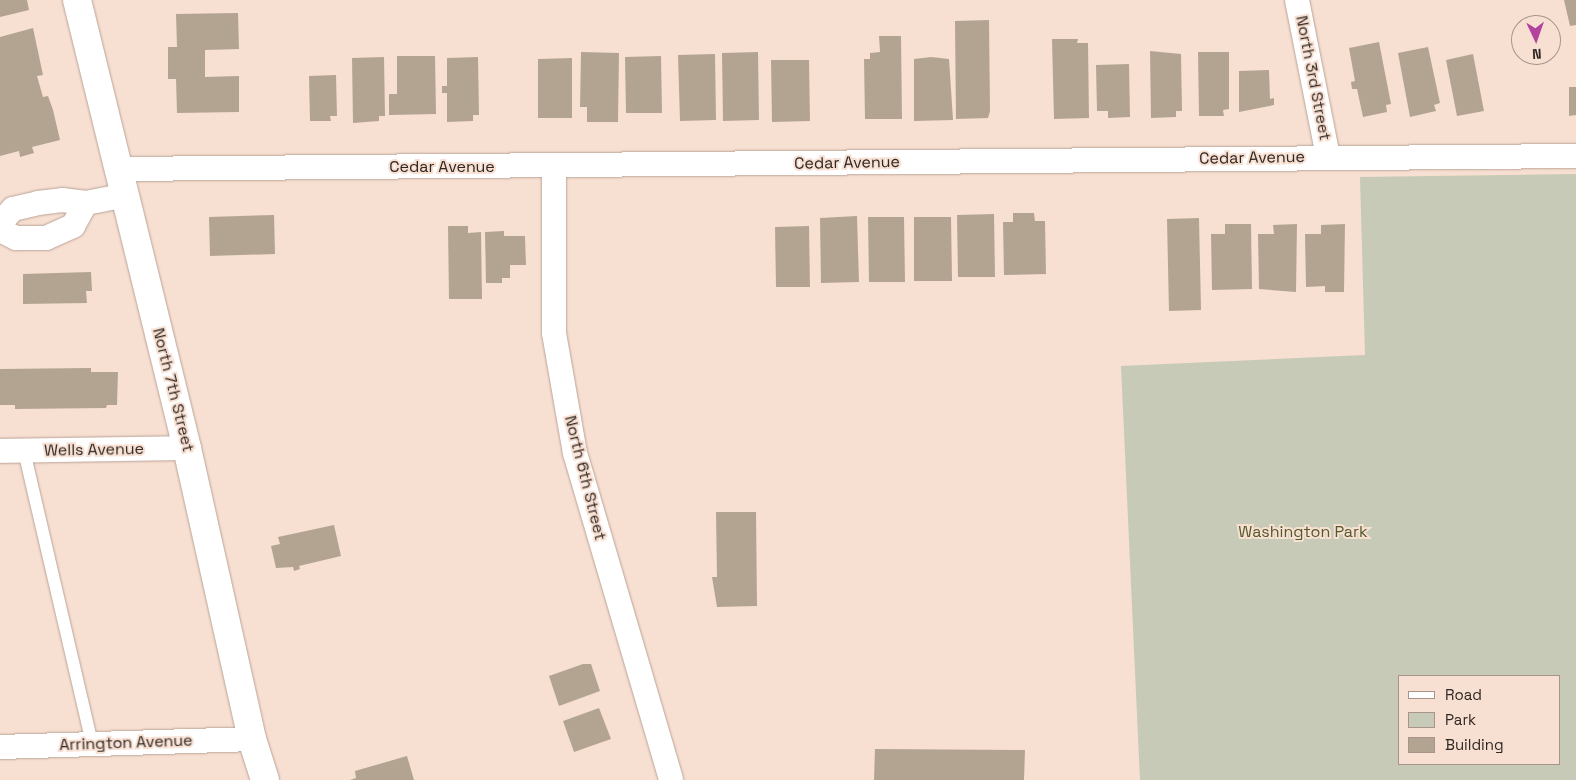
<!DOCTYPE html>
<html>
<head>
<meta charset="utf-8">
<style>
  body { margin:0 }
  #map { position:relative; width:1576px; height:780px; overflow:hidden; background:#f7dfd2; font-family:"Space Grotesk",sans-serif }
  div>[style] { position:absolute }
  .green>* { inset:0; background:#c6cab6 }
  .building>* { inset:0; background:#b3a492 }
  .roads { filter:drop-shadow(0 0 1px #baa497) drop-shadow(0 0 1px #baa497) }
  .service>* { height:12px; margin:-6px; padding:0 6px; transform-origin:6px; border-radius:6px; background:#fff }
  .minor>* { height:24px; margin:-12px; padding:0 12px; transform-origin:12px; border-radius:12px; background:#fff }
  .tertiary>* { height:28px; margin:-14px; padding:0 14px; transform-origin:14px; border-radius:14px; background:#fff }
  span { translate:-50% -50%; white-space:nowrap; text-align:center; line-height:1.15; -webkit-text-stroke:4px #f7dfd2; paint-order:stroke }
  .street-label { font-size:16px; color:#2f2722 }
  .park-label { font-size:16px; color:#52592a }
  .legend { position:absolute; left:1398px; top:675px; width:162px; height:90px; box-sizing:border-box; background:#f7dfd2; border:1px solid #a7958c; margin:0; padding:6px 9px; list-style:none; font-size:15px; color:#2f2722 }
  .legend li { display:flex; align-items:center; gap:10px; height:25px }
  .legend b { width:25px; border:1px solid #a7958c }
  .north { position:absolute; left:1511px; top:15px; width:50px; height:50px; box-sizing:border-box; background:#f7dfd2; border:1px solid #a7958c; border-radius:50%; rotate:177deg; font-size:14px; font-weight:700; line-height:20px; text-align:center; color:#2f2722 }
  .north::after { content:''; display:block; margin:auto; width:18px; height:22px; background:#b4439f; clip-path:polygon(50% 0,100% 100%,50% 72%,0 100%) }
</style>
</head>
<body>
<div id="map">
  <div class="green">
    <div style="clip-path:polygon(evenodd,1576px 174px,1576px 780px,1140px 780px,1121px 366px,1365px 355px,1360px 177px,1576px 174px,1400px 676px,1560px 676px,1560px 764px,1400px 764px,1400px 676px)"></div>
  </div>
  <div class="building">
    <div style="clip-path:polygon(0 0,27px 0,29px 10px,0 17px)"></div>
    <div style="clip-path:polygon(1564px 0,1576px 0,1576px 25px,1570px 26px)"></div>
    <div style="clip-path:polygon(238px 13px,239px 49px,205px 50px,205px 77px,239px 76px,239px 112px,177px 113px,176px 79px,168px 79px,168px 47px,177px 47px,176px 14px)"></div>
    <div style="clip-path:polygon(989px 20px,990px 111px,988px 118px,956px 119px,955px 21px)"></div>
    <div style="clip-path:polygon(33px 28px,43px 75px,37px 76px,43px 97px,48px 96px,53px 110px,60px 140px,32px 147px,34px 153px,20px 157px,19px 151px,0 156px,0 37px)"></div>
    <div style="clip-path:polygon(879px 36px,901px 36px,902px 119px,865px 119px,864px 59px,870px 59px,870px 53px,880px 52px)"></div>
    <div style="clip-path:polygon(1052px 39px,1078px 39px,1077px 43px,1088px 43px,1089px 118px,1054px 119px)"></div>
    <div style="clip-path:polygon(1379px 42px,1391px 104px,1386px 105px,1387px 112px,1363px 117px,1357px 89px,1352px 89px,1351px 82px,1355px 81px,1349px 48px)"></div>
    <div style="clip-path:polygon(1428px 47px,1440px 103px,1434px 105px,1436px 111px,1410px 117px,1398px 53px)"></div>
    <div style="clip-path:polygon(1150px 51px,1181px 54px,1182px 111px,1176px 111px,1176px 117px,1151px 118px)"></div>
    <div style="clip-path:polygon(581px 52px,619px 53px,618px 122px,587px 122px,587px 107px,580px 107px)"></div>
    <div style="clip-path:polygon(758px 52px,759px 120px,723px 121px,722px 53px)"></div>
    <div style="clip-path:polygon(1198px 52px,1229px 52px,1229px 109px,1223px 110px,1224px 116px,1199px 116px)"></div>
    <div style="clip-path:polygon(715px 54px,716px 120px,680px 121px,678px 55px)"></div>
    <div style="clip-path:polygon(1473px 54px,1484px 111px,1457px 116px,1446px 60px)"></div>
    <div style="clip-path:polygon(397px 56px,435px 56px,436px 114px,389px 115px,389px 94px,397px 94px)"></div>
    <div style="clip-path:polygon(661px 56px,662px 113px,626px 113px,625px 57px)"></div>
    <div style="clip-path:polygon(384px 57px,385px 116px,379px 116px,379px 121px,353px 123px,352px 58px)"></div>
    <div style="clip-path:polygon(478px 57px,479px 115px,473px 115px,473px 121px,447px 122px,447px 93px,442px 93px,442px 86px,447px 86px,447px 58px)"></div>
    <div style="clip-path:polygon(931px 57px,949px 59px,953px 120px,914px 121px,914px 59px)"></div>
    <div style="clip-path:polygon(572px 58px,572px 118px,538px 118px,538px 59px)"></div>
    <div style="clip-path:polygon(771px 60px,809px 60px,810px 121px,772px 122px)"></div>
    <div style="clip-path:polygon(1129px 64px,1130px 117px,1108px 118px,1108px 111px,1097px 111px,1096px 65px)"></div>
    <div style="clip-path:polygon(1269px 70px,1270px 99px,1274px 98px,1274px 105px,1239px 112px,1239px 71px)"></div>
    <div style="clip-path:polygon(336px 75px,337px 116px,330px 116px,331px 121px,310px 121px,309px 76px)"></div>
    <div style="clip-path:polygon(1569px 87px,1576px 87px,1576px 115px,1569px 116px)"></div>
    <div style="clip-path:polygon(1013px 213px,1034px 213px,1035px 221px,1045px 221px,1046px 274px,1004px 275px,1003px 222px,1013px 222px)"></div>
    <div style="clip-path:polygon(994px 214px,995px 277px,958px 277px,957px 215px)"></div>
    <div style="clip-path:polygon(274px 215px,275px 254px,210px 256px,209px 217px)"></div>
    <div style="clip-path:polygon(857px 216px,859px 282px,821px 283px,820px 218px)"></div>
    <div style="clip-path:polygon(868px 217px,904px 217px,905px 282px,869px 282px)"></div>
    <div style="clip-path:polygon(914px 217px,951px 217px,952px 281px,914px 281px)"></div>
    <div style="clip-path:polygon(1199px 218px,1201px 310px,1169px 311px,1167px 219px)"></div>
    <div style="clip-path:polygon(1225px 224px,1251px 224px,1252px 289px,1212px 290px,1211px 234px,1225px 234px)"></div>
    <div style="clip-path:polygon(1297px 224px,1296px 292px,1259px 289px,1258px 234px,1274px 234px,1273px 225px)"></div>
    <div style="clip-path:polygon(1345px 224px,1344px 292px,1325px 292px,1325px 286px,1306px 287px,1305px 234px,1321px 234px,1321px 225px)"></div>
    <div style="clip-path:polygon(448px 226px,468px 226px,468px 233px,481px 232px,482px 299px,449px 299px)"></div>
    <div style="clip-path:polygon(809px 226px,810px 287px,776px 287px,775px 227px)"></div>
    <div style="clip-path:polygon(504px 231px,504px 236px,525px 236px,526px 265px,510px 265px,510px 278px,502px 278px,502px 283px,486px 283px,485px 232px)"></div>
    <div style="clip-path:polygon(91px 272px,92px 291px,86px 291px,87px 303px,23px 304px,23px 274px)"></div>
    <div style="clip-path:polygon(91px 368px,91px 372px,118px 372px,117px 405px,107px 405px,106px 408px,15px 409px,15px 405px,0 405px,0 369px)"></div>
    <div style="clip-path:polygon(716px 512px,756px 512px,757px 606px,717px 607px,712px 577px,717px 577px)"></div>
    <div style="clip-path:polygon(334px 525px,341px 556px,299px 566px,300px 569px,294px 571px,293px 567px,276px 568px,271px 546px,280px 544px,278px 537px)"></div>
    <div style="clip-path:polygon(583px 664px,591px 664px,600px 691px,559px 706px,549px 676px)"></div>
    <div style="clip-path:polygon(599px 708px,611px 739px,574px 752px,563px 721px)"></div>
    <div style="clip-path:polygon(875px 749px,1025px 750px,1024px 780px,874px 780px)"></div>
    <div style="clip-path:polygon(407px 756px,414px 780px,350px 780px,356px 778px,355px 771px)"></div>
  </div>
  <div class="roads">
    <div class="service">
      <div style="left:24px;top:451px;width:301px;rotate:76.9deg"></div>
    </div>
    <div class="minor">
      <div style="left:1297px;top:0;width:160px;rotate:78.8deg"></div>
      <div style="left:554px;top:167px;width:166px;rotate:90deg"></div>
      <div style="left:554px;top:333px;width:122px;rotate:80.1deg"></div>
      <div style="left:575px;top:453px;width:341px;rotate:73.6deg"></div>
      <div style="left:118px;top:169px;width:1458px;rotate:-0.51deg"></div>
      <div style="left:0;top:223px;width:19px;rotate:-47deg"></div>
      <div style="left:13px;top:209px;width:26px;rotate:-13deg"></div>
      <div style="left:38px;top:203px;width:24px;rotate:-7deg"></div>
      <div style="left:62px;top:200px;width:24px;rotate:7deg"></div>
      <div style="left:86px;top:203px;width:41px;rotate:-11.3deg"></div>
      <div style="left:0;top:230px;width:18px;rotate:27deg"></div>
      <div style="left:16px;top:238px;width:30px"></div>
      <div style="left:46px;top:238px;width:30px;rotate:-24deg"></div>
      <div style="left:73px;top:226px;width:26px;rotate:-61deg"></div>
      <div style="left:0;top:451px;width:187px;rotate:-0.9deg"></div>
      <div style="left:0;top:747px;width:252px;rotate:-1.8deg"></div>
    </div>
    <div class="tertiary">
      <div style="left:77px;top:0;width:461px;rotate:76.2deg"></div>
      <div style="left:187px;top:448px;width:298px;rotate:77.4deg"></div>
      <div style="left:252px;top:739px;width:43px;rotate:72.4deg"></div>
    </div>
  </div>
  <div class="street-label">
    <span style="left:1313px;top:78px;rotate:79deg">North 3rd Street</span>
    <span style="left:1252px;top:158px;rotate:-1deg">Cedar Avenue</span>
    <span style="left:847px;top:163px;rotate:-1deg">Cedar Avenue</span>
    <span style="left:442px;top:167px">Cedar Avenue</span>
    <span style="left:173px;top:390px;rotate:76deg">North 7th Street</span>
    <span style="left:94px;top:450px;rotate:-1deg">Wells Avenue</span>
    <span style="left:585px;top:478px;rotate:76deg">North 6th Street</span>
    <span style="left:126px;top:743px;rotate:-2deg">Arrington Avenue</span>
  </div>
  <div class="park-label">
    <span style="left:1303px;top:532px">Washington Park</span>
  </div>
  <ul class="legend">
  <li><b style="height:6px;background:#fff"></b>Road</li>
  <li><b style="height:14px;background:#c6cab6"></b>Park</li>
  <li><b style="height:14px;background:#b3a492"></b>Building</li>
  </ul>
  <div class="north">N</div>
</div>
</body>
</html>
